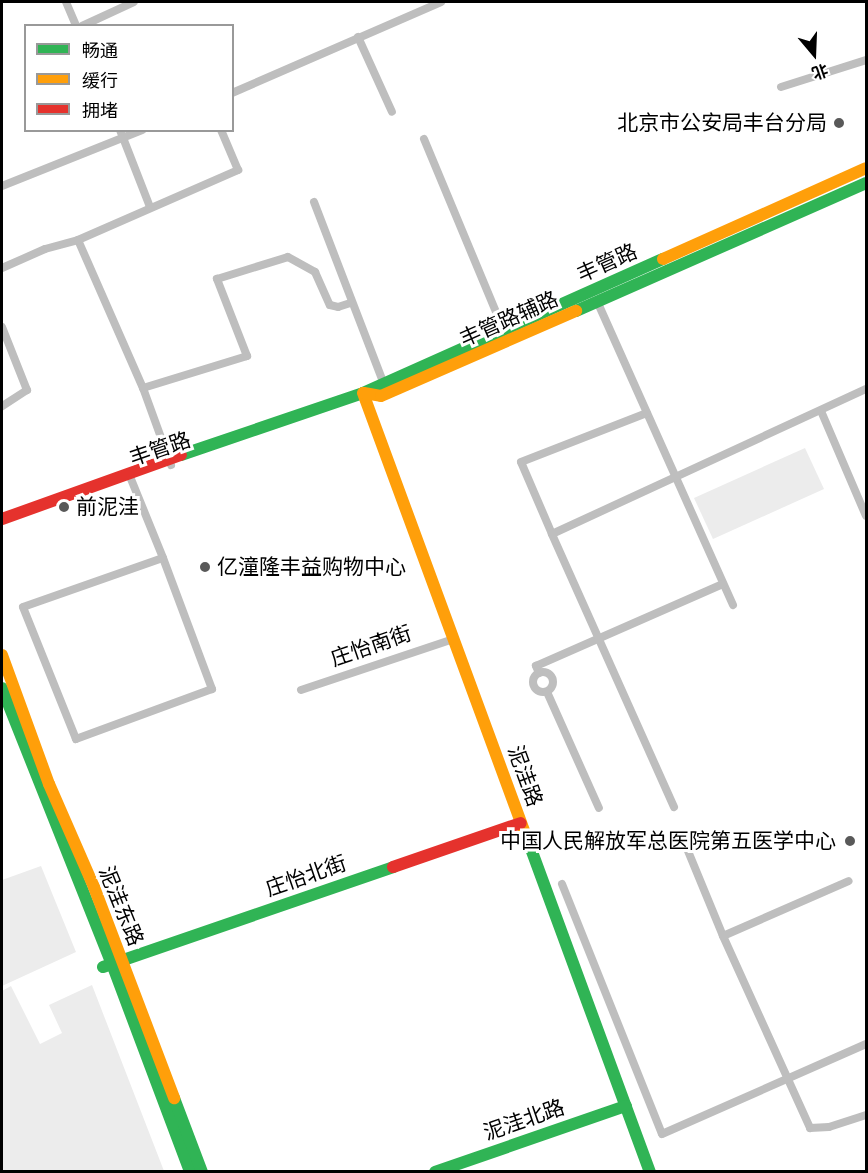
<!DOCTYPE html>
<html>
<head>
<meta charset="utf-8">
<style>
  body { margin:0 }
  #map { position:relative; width:868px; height:1173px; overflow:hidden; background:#fff; font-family:"Roboto Condensed","Noto Sans SC",sans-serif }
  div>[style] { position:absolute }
  .green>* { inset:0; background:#ececec }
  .street>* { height:8px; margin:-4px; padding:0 4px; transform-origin:4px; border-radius:4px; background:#bebebe }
  .street>.ring { margin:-4px; padding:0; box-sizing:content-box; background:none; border:8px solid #bebebe; border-radius:50% }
  .fast>* { height:12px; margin:-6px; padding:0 6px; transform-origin:6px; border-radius:6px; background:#30b455 }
  .slow>* { height:12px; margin:-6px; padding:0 6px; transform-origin:6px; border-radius:6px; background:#ff9f0a }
  .jam>* { height:12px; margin:-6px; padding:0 6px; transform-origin:6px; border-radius:6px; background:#e5322d }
  .dots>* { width:16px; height:16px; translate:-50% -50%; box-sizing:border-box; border:3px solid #fff; border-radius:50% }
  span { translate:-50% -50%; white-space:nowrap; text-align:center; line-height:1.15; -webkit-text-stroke:6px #fff; paint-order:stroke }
  .poi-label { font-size:21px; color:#000 }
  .right { translate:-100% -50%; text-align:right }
  .left { translate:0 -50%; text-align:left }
  .street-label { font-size:21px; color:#000 }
  .frame { position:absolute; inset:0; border:3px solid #000; pointer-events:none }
  .legend { position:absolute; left:24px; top:24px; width:210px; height:108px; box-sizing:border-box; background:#fff; border:2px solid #999; margin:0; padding:8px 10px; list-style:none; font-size:18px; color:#000 }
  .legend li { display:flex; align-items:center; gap:12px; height:30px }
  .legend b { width:30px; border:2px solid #999 }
  .north { position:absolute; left:784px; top:24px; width:60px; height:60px; -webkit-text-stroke:4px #fff; paint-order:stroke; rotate:161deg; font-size:16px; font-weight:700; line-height:24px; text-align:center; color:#000 }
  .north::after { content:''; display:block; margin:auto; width:21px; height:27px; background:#000; clip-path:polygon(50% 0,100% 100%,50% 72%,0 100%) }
</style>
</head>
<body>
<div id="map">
  <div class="green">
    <div style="clip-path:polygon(805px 448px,824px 489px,713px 539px,694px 498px)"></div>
    <div style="clip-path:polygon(41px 866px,76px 952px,2px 986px,2px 880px)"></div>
    <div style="clip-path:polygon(92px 985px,164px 1171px,2px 1171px,2px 991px,11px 986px,40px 1044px,62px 1033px,49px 1005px)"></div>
  </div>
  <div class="street">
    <div style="left:66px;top:2px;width:26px;rotate:67deg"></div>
    <div style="left:82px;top:26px;width:57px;rotate:-24.8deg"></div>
    <div style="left:358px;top:37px;width:82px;rotate:65.6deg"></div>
    <div style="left:781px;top:87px;width:89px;rotate:-17.6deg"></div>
    <div style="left:232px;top:93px;width:228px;rotate:-23.5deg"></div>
    <div style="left:120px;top:130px;width:83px;rotate:68.7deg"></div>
    <div style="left:424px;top:139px;width:208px;rotate:67.4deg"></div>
    <div style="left:2px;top:186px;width:151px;rotate:-21.8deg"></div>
    <div style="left:314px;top:202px;width:195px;rotate:69deg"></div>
    <div style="left:78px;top:240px;width:162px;rotate:66.3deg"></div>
    <div style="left:143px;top:388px;width:82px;rotate:70deg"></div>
    <div style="left:2px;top:268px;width:47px;rotate:-23.8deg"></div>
    <div style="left:45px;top:249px;width:34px;rotate:-15deg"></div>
    <div style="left:78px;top:240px;width:175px;rotate:-23.6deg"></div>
    <div style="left:238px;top:170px;width:43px;rotate:-113deg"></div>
    <div style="left:597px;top:301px;width:333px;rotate:65.9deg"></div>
    <div style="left:2px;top:327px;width:68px;rotate:68.4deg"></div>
    <div style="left:27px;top:390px;width:30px;rotate:147deg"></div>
    <div style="left:143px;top:388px;width:109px;rotate:-17.1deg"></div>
    <div style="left:247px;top:356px;width:83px;rotate:-111.3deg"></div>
    <div style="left:217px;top:279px;width:74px;rotate:-17.2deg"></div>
    <div style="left:288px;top:257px;width:31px;rotate:29deg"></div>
    <div style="left:315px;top:272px;width:36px;rotate:66deg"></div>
    <div style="left:330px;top:305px;width:8px;rotate:14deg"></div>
    <div style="left:338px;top:307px;width:13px;rotate:-18deg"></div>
    <div style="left:821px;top:411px;width:114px;rotate:66.8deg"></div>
    <div style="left:131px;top:479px;width:85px;rotate:67.9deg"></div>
    <div style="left:163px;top:558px;width:140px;rotate:69.5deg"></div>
    <div style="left:212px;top:689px;width:145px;rotate:159.8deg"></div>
    <div style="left:76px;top:739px;width:142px;rotate:-111.9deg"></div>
    <div style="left:23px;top:607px;width:148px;rotate:-19.3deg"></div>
    <div style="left:552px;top:534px;width:78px;rotate:-113.3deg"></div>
    <div style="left:521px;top:462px;width:135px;rotate:-21.3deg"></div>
    <div class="ring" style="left:533px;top:672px;width:12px;height:12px"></div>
    <div style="left:539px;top:673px;width:8px;rotate:-113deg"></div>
    <div style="left:536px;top:666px;width:204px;rotate:-23.7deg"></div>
    <div style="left:301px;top:690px;width:160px;rotate:-18.5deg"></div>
    <div style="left:547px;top:692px;width:127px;rotate:65.9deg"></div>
    <div style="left:674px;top:807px;width:299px;rotate:-114.1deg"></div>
    <div style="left:552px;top:534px;width:346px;rotate:-24.8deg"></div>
    <div style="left:681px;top:834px;width:110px;rotate:67.6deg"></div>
    <div style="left:723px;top:936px;width:211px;rotate:65.6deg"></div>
    <div style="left:810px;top:1128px;width:19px;rotate:-3deg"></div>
    <div style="left:829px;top:1127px;width:39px;rotate:-18deg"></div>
    <div style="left:562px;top:884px;width:269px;rotate:68.2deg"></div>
    <div style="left:662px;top:1134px;width:223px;rotate:-23.8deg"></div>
    <div style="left:723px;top:936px;width:137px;rotate:-23.6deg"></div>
  </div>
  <div class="fast">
    <div style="left:576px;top:311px;width:317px;rotate:-23.8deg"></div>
    <div style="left:181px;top:455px;width:192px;rotate:-18.8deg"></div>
    <div style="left:363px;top:393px;width:329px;rotate:-24.1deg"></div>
    <div style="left:2px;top:688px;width:297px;rotate:68.3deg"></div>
    <div style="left:112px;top:964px;width:222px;rotate:69.4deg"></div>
    <div style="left:527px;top:838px;width:356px;rotate:69.8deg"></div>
    <div style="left:103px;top:967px;width:307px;rotate:-19deg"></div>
    <div style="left:174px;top:1098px;width:79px;rotate:69.3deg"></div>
    <div style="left:435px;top:1172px;width:202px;rotate:-19.1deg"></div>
  </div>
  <div class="slow">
    <div style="left:663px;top:259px;width:222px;rotate:-24.1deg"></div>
    <div style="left:363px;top:393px;width:474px;rotate:69.8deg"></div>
    <div style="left:364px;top:393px;width:17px;rotate:10deg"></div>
    <div style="left:381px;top:396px;width:213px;rotate:-23.6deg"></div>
    <div style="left:2px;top:655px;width:137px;rotate:70deg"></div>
    <div style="left:49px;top:784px;width:112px;rotate:66.4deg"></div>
    <div style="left:94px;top:887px;width:226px;rotate:69.2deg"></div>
  </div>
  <div class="jam">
    <div style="left:2px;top:519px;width:190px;rotate:-19.7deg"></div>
    <div style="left:393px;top:867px;width:135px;rotate:-19deg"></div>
  </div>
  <div class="dots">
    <div style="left:839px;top:123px;background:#595959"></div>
    <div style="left:64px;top:507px;background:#595959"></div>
    <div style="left:205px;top:567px;background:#595959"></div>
    <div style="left:850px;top:841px;background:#595959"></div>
  </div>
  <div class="poi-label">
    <span class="right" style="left:827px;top:123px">北京市公安局丰台分局</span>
    <span class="left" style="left:76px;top:507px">前泥洼</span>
    <span class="left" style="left:217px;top:567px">亿潼隆丰益购物中心</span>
    <span class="right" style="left:836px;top:841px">中国人民解放军总医院第五医学中心</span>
  </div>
  <div class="street-label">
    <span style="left:607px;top:263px;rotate:-24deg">丰管路</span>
    <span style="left:509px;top:319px;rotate:-24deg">丰管路辅路</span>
    <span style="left:160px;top:449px;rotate:-19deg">丰管路</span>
    <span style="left:371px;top:646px;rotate:-19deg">庄怡南街</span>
    <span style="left:525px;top:776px;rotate:70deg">泥洼路</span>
    <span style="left:306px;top:876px;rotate:-19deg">庄怡北街</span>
    <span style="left:121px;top:906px;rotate:68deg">泥洼东路</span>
    <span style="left:524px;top:1120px;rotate:-19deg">泥洼北路</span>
  </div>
  <div class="frame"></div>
  <ul class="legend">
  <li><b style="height:8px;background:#30b455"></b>畅通</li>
  <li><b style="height:8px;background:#ff9f0a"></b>缓行</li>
  <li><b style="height:8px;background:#e5322d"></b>拥堵</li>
  </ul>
  <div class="north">北</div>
</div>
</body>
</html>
